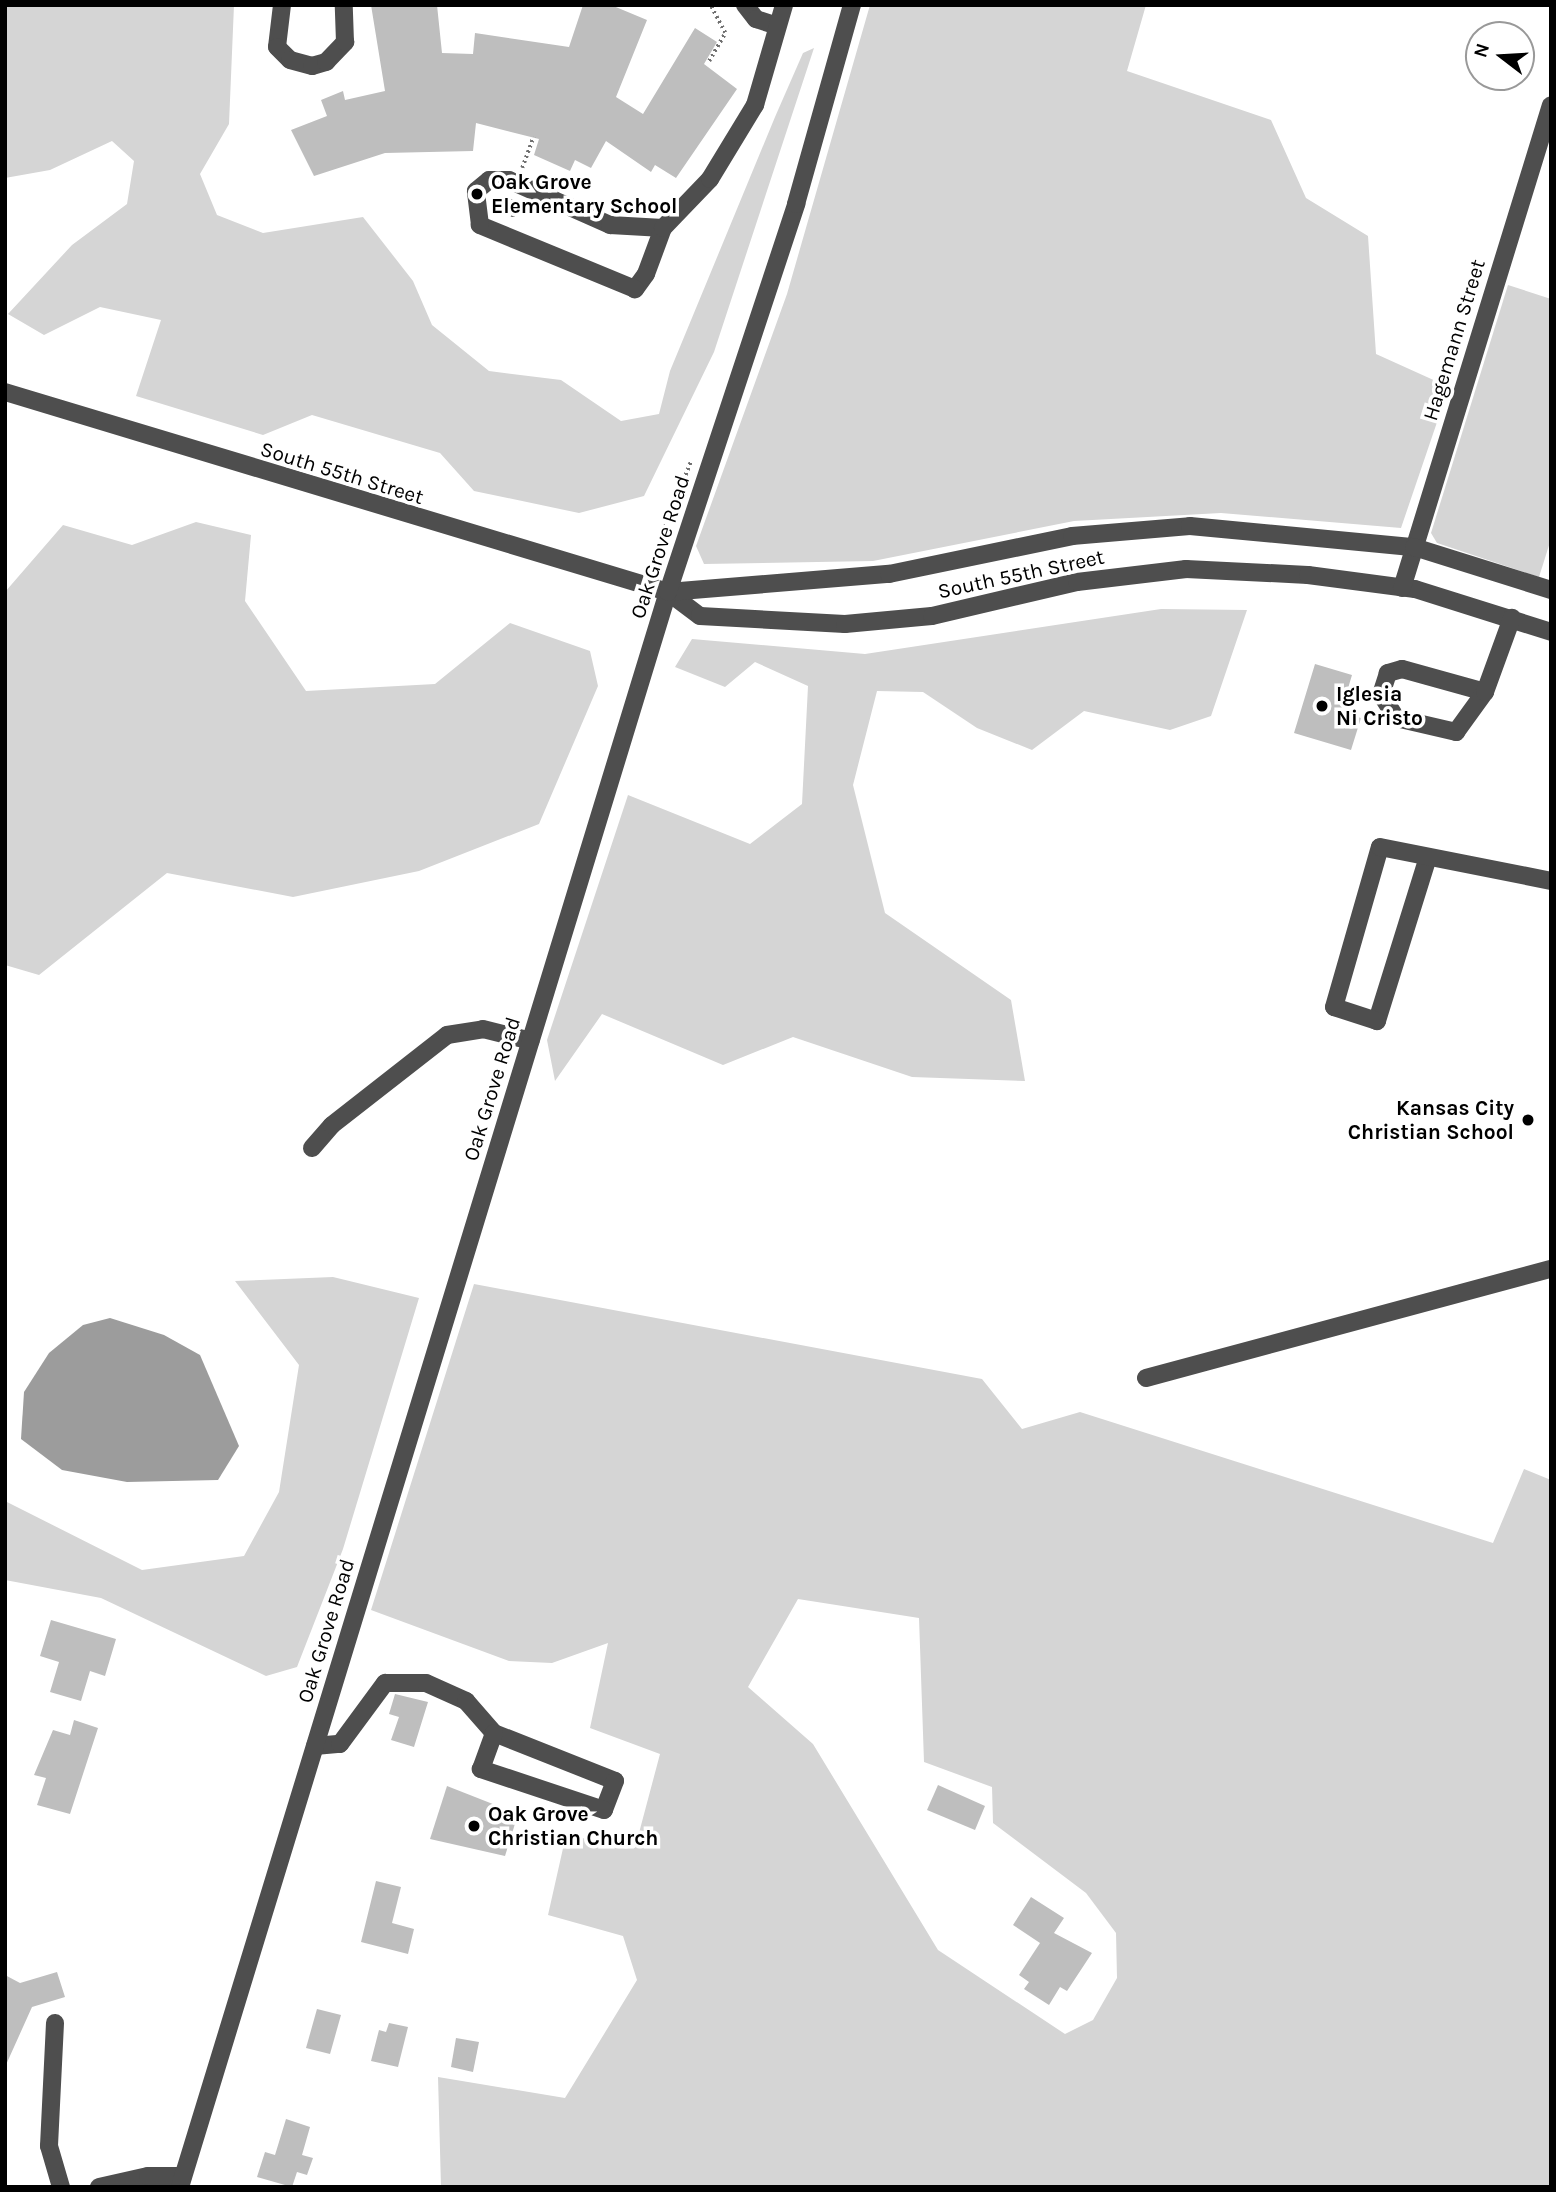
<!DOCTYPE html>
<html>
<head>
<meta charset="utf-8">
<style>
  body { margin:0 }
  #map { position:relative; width:1556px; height:2192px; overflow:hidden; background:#fff; font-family:Karla,sans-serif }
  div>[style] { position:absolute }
  .green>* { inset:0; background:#d5d5d5 }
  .water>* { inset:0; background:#9c9c9c }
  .building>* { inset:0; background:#bebebe }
  .path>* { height:3.5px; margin-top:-1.75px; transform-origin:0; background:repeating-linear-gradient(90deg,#707070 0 2px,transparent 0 5.5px) }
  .minor>* { height:18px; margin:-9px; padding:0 9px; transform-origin:9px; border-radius:9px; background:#4e4e4e }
  .dots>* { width:19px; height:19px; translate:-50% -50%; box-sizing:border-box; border:4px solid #fff; border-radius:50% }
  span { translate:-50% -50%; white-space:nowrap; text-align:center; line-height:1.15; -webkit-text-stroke:7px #fff; paint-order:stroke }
  .poi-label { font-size:21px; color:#000; font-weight:700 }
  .left { translate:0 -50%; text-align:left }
  .right { translate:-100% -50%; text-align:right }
  .street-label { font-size:21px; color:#000 }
  .frame { position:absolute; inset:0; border:7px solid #000; pointer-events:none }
  .north { position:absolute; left:1465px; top:21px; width:70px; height:70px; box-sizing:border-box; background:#fff; border:2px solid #999; border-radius:50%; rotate:287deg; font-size:19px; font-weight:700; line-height:28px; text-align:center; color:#000 }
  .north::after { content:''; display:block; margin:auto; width:24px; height:32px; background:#000; clip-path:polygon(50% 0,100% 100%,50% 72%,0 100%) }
</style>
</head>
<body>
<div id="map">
  <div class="green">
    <div style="clip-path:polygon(5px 5px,234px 5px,229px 124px,200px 174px,217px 215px,263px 233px,363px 217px,413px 281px,432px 325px,489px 371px,561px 380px,621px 421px,659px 414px,670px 371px,775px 117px,803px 53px,814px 48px,714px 352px,644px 496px,579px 513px,474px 491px,440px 453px,312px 415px,263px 435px,136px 396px,161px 320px,100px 307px,44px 335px,8px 314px,72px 245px,127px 204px,134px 161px,112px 141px,50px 170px,5px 178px)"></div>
    <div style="clip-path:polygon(870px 5px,1146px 5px,1127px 71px,1271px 120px,1306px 198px,1368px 236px,1376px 354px,1449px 387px,1401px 528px,1221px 513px,1074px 521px,873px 561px,704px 564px,696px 546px,787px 294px)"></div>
    <div style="clip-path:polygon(1508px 285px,1551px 299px,1551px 539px,1539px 577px,1437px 543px,1431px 533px)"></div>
    <div style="clip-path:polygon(196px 522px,251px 535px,245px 601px,306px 691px,435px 684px,510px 623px,590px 651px,598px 686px,539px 824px,419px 871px,293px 897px,167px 873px,39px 975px,5px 965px,5px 592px,63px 525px,132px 545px)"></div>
    <div style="clip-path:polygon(1161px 609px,1247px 610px,1211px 716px,1170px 730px,1084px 711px,1032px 750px,977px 728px,923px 692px,877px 691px,853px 785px,885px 913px,1011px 1000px,1025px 1081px,912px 1077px,793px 1037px,723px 1065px,602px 1014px,555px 1081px,547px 1040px,628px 795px,750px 844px,802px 804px,808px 686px,755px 662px,725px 687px,675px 667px,692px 639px,865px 654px)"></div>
    <div style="clip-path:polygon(333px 1277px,419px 1298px,343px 1549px,297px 1667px,266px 1676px,101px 1598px,5px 1580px,5px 1501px,142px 1570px,244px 1556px,279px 1492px,299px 1365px,235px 1281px)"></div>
    <div style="clip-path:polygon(evenodd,474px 1284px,982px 1379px,1022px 1429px,1080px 1412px,1493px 1543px,1524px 1469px,1551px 1480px,1551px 2187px,441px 2187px,438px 2077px,565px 2098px,637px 1980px,623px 1936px,548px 1915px,566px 1835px,635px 1848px,660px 1754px,590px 1728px,608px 1643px,552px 1663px,509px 1661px,371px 1610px,474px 1284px,798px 1599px,919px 1618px,924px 1762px,992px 1787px,993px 1823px,1086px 1893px,1116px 1933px,1117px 1978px,1093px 2020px,1065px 2034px,938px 1950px,813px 1744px,748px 1687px,798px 1599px)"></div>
  </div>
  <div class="water">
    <div style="clip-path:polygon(110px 1318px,164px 1335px,200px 1355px,239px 1446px,218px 1480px,127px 1482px,62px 1470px,21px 1439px,24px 1392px,49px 1353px,83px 1325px)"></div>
  </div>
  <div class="building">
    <div style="clip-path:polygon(371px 5px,437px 5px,442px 53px,473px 54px,475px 33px,569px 47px,583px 5px,611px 5px,647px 20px,616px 97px,643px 114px,695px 28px,717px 42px,704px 64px,737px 89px,676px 178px,655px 165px,651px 172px,606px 141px,591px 168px,575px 160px,570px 171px,534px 155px,539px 139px,476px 123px,473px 151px,385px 153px,314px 176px,291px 130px,327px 116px,321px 100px,343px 91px,345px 100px,385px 91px)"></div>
    <div style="clip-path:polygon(1315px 664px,1352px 675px,1341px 712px,1361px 718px,1351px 750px,1294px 733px)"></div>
    <div style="clip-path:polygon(51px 1620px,116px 1639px,105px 1676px,90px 1671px,81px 1701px,50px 1692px,59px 1662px,40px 1656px)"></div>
    <div style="clip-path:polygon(395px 1694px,428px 1702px,414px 1747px,391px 1740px,399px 1717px,389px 1714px)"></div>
    <div style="clip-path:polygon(74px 1720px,98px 1728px,70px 1814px,37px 1805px,46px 1778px,34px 1775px,53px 1730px,70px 1735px)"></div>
    <div style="clip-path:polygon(938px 1785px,985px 1806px,975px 1830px,927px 1810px)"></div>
    <div style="clip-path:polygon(447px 1786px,518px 1814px,505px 1856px,430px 1839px)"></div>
    <div style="clip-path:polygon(376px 1881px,401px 1887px,392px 1923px,414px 1929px,408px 1954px,361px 1942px)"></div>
    <div style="clip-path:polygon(1031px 1897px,1064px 1918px,1054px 1933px,1092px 1953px,1067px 1991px,1060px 1987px,1049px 2005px,1024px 1989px,1029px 1982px,1019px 1975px,1040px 1943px,1013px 1925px)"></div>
    <div style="clip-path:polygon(57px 1972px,65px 1997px,32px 2007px,5px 2067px,5px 1975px,20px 1983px)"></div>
    <div style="clip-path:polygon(317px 2009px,341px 2015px,330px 2054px,306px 2048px)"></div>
    <div style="clip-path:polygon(389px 2023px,408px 2027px,398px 2067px,371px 2061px,379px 2030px,386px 2032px)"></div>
    <div style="clip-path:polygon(456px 2038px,479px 2042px,473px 2072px,451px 2067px)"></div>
    <div style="clip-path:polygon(286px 2119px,310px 2127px,302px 2155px,313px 2158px,307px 2175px,297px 2172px,292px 2187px,257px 2177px,265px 2152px,275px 2155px)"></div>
  </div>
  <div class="path">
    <div style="left:709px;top:61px;width:32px;rotate:-60deg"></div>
    <div style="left:725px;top:33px;width:32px;rotate:-118deg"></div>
    <div style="left:522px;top:168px;width:33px;rotate:-70deg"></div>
    <div style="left:512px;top:199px;width:22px;rotate:87deg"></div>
    <div style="left:651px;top:562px;width:109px;rotate:-68.4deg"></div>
  </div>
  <div class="minor">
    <div style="left:282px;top:5px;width:42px;rotate:96.8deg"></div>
    <div style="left:277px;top:47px;width:18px;rotate:45deg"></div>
    <div style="left:290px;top:60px;width:23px;rotate:15deg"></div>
    <div style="left:312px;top:66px;width:15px;rotate:-16deg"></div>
    <div style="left:326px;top:62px;width:28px;rotate:-46deg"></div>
    <div style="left:345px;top:42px;width:37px;rotate:-92deg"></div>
    <div style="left:745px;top:5px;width:18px;rotate:52deg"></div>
    <div style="left:756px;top:19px;width:22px;rotate:18deg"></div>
    <div style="left:489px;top:180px;width:20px"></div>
    <div style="left:509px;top:180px;width:111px;rotate:24deg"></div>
    <div style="left:610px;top:225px;width:53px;rotate:3.2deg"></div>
    <div style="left:663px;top:228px;width:49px;rotate:110.3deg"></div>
    <div style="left:646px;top:274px;width:19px;rotate:126deg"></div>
    <div style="left:635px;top:289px;width:168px;rotate:-157.6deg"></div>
    <div style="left:480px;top:225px;width:34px;rotate:-97deg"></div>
    <div style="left:476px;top:191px;width:17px;rotate:-40deg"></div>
    <div style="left:663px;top:228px;width:68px;rotate:-46.2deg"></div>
    <div style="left:710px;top:179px;width:87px;rotate:-58.7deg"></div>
    <div style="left:755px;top:105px;width:104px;rotate:-73.8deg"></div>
    <div style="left:5px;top:392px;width:693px;rotate:16.79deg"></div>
    <div style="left:668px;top:592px;width:40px;rotate:37deg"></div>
    <div style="left:700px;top:616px;width:145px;rotate:3.2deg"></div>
    <div style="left:845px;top:624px;width:87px;rotate:-5.3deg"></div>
    <div style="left:932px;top:616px;width:149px;rotate:-13.2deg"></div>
    <div style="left:1077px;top:582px;width:110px;rotate:-6.8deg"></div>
    <div style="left:1186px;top:569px;width:122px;rotate:2.8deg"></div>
    <div style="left:1308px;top:575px;width:108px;rotate:7.5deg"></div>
    <div style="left:1415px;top:589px;width:143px;rotate:17.5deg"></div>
    <div style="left:1402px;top:588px;width:505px;rotate:-72.86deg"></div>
    <div style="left:668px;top:592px;width:222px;rotate:-4.7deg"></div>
    <div style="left:889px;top:574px;width:187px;rotate:-11.7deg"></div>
    <div style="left:1072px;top:536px;width:118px;rotate:-4.8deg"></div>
    <div style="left:1190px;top:526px;width:225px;rotate:5.4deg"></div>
    <div style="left:1414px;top:547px;width:144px;rotate:17.4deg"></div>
    <div style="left:1485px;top:692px;width:86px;rotate:-164.5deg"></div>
    <div style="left:1402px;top:669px;width:15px;rotate:164deg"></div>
    <div style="left:1388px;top:673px;width:22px;rotate:108deg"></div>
    <div style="left:1381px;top:694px;width:28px;rotate:58deg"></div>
    <div style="left:1396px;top:718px;width:62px;rotate:13.1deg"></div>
    <div style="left:1456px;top:732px;width:49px;rotate:-54.1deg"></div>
    <div style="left:1485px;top:692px;width:79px;rotate:-70deg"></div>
    <div style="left:1428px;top:857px;width:172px;rotate:107.3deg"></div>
    <div style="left:1377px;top:1021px;width:45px;rotate:-162deg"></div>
    <div style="left:1334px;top:1007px;width:166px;rotate:-74deg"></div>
    <div style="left:1380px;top:847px;width:174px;rotate:11.2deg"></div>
    <div style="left:312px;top:1148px;width:30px;rotate:-49deg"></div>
    <div style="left:332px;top:1125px;width:146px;rotate:-38deg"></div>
    <div style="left:447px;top:1035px;width:36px;rotate:-9deg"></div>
    <div style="left:483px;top:1029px;width:49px;rotate:14deg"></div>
    <div style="left:1146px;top:1378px;width:419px;rotate:-15.1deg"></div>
    <div style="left:315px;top:1746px;width:25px;rotate:-5deg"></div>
    <div style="left:340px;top:1744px;width:76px;rotate:-53.6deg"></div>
    <div style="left:385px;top:1683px;width:41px"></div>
    <div style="left:426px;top:1683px;width:44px;rotate:24.2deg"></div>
    <div style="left:466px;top:1701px;width:43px;rotate:48.8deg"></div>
    <div style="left:494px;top:1733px;width:130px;rotate:21.6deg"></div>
    <div style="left:615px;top:1781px;width:31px;rotate:111deg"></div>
    <div style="left:604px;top:1810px;width:130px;rotate:-161.6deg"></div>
    <div style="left:481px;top:1769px;width:38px;rotate:-70deg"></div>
    <div style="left:55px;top:2023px;width:123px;rotate:92.8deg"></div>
    <div style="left:49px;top:2146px;width:43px;rotate:73.7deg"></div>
    <div style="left:99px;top:2187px;width:50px;rotate:-12.7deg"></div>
    <div style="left:148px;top:2176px;width:35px"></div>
    <div style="left:180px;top:2187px;width:1668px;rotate:-72.99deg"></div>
    <div style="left:668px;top:592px;width:409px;rotate:-71.7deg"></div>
    <div style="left:796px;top:204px;width:207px;rotate:-74.3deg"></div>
  </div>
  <div class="dots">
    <div style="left:477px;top:194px;background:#000"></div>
    <div style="left:1322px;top:706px;background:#000"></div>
    <div style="left:1528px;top:1120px;background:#000"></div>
    <div style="left:474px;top:1826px;background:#000"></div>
  </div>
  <div class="poi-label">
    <span class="left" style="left:491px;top:194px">Oak Grove<br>Elementary School</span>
    <span class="left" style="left:1336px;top:706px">Iglesia<br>Ni Cristo</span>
    <span class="right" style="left:1514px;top:1120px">Kansas City<br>Christian School</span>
    <span class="left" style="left:488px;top:1826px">Oak Grove<br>Christian Church</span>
  </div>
  <div class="street-label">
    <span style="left:1454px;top:340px;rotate:-73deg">Hagemann Street</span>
    <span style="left:342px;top:473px;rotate:17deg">South 55th Street</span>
    <span style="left:660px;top:547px;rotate:-72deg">Oak Grove Road</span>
    <span style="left:1021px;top:574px;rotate:-12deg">South 55th Street</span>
    <span style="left:492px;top:1089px;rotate:-73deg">Oak Grove Road</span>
    <span style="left:326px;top:1631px;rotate:-73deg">Oak Grove Road</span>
  </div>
  <div class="frame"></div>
  <div class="north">N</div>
</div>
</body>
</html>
